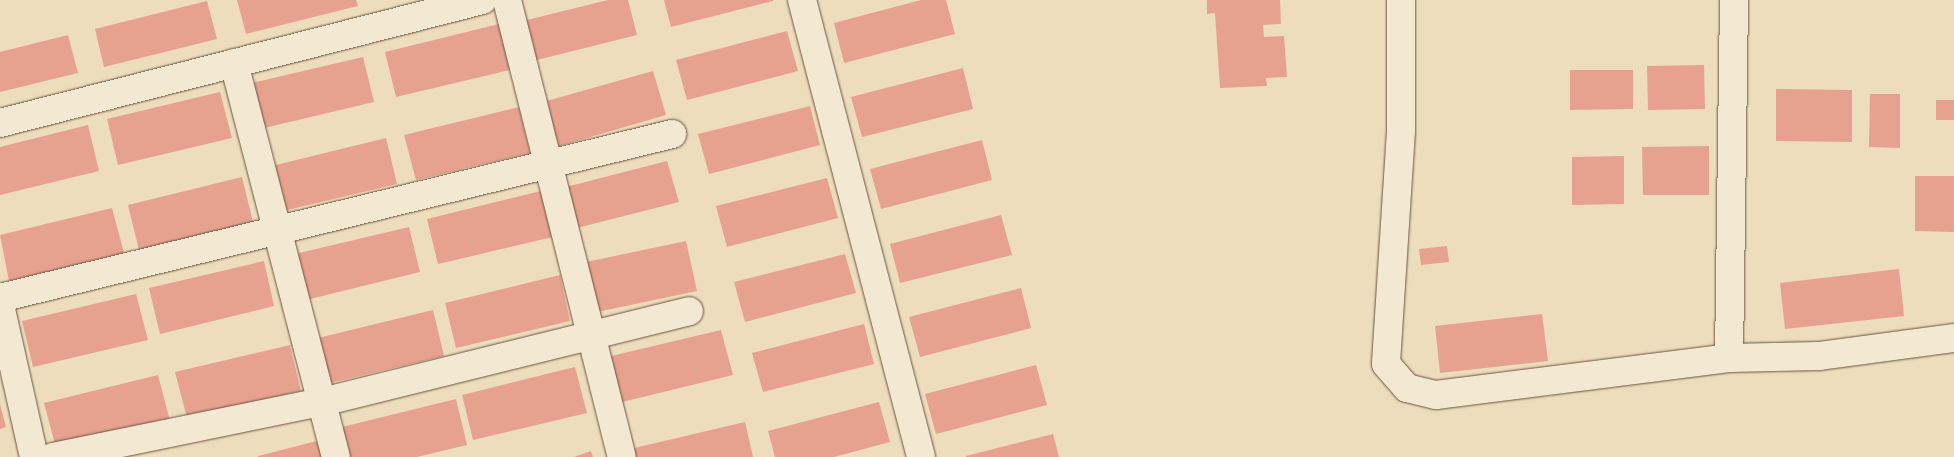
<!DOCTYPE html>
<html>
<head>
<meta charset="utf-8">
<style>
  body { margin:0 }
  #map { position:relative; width:1954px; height:457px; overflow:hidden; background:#edddbc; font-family:Alegreya,serif }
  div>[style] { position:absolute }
  .building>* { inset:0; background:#e6a28f }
  .roads { filter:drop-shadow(0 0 1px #6e5140) drop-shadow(0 0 1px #6e5140) }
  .minor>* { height:28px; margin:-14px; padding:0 14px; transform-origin:14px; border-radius:14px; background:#f3e9d3 }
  span { translate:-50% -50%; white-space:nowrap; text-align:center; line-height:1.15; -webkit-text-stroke:5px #f3e9d3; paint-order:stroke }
</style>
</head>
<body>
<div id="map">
  <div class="building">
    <div style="clip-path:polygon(237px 0,356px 0,358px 6px,246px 34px)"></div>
    <div style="clip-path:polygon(608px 0,628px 0,637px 35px,533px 61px,523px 21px)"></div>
    <div style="clip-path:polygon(664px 0,773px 0,773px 1px,671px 27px)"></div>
    <div style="clip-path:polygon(921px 0,946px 0,955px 34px,844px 63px,834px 23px)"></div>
    <div style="clip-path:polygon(1207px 0,1280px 0,1281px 24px,1263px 25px,1264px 37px,1284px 36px,1287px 77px,1266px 78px,1267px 86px,1220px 88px,1215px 13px,1207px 14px)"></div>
    <div style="clip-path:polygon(207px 1px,217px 39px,104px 67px,95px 29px)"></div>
    <div style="clip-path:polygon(499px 24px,510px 70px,396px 97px,385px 52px)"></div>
    <div style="clip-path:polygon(787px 31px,798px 71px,687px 100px,676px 60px)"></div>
    <div style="clip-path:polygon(68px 35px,78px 73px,0 92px,0 52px)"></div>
    <div style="clip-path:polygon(363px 57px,374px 102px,260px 129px,248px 84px)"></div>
    <div style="clip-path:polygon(1704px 65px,1705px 109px,1648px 110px,1647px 66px)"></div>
    <div style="clip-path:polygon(963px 68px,973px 109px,862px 137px,851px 97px)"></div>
    <div style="clip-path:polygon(1570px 70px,1633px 70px,1633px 109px,1570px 110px)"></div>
    <div style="clip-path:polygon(653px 71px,666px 115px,556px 147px,543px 102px)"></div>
    <div style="clip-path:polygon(1776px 89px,1852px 90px,1852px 142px,1776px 141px)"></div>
    <div style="clip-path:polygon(220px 92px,232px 138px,118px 165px,107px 119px)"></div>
    <div style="clip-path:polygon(1870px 94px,1900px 94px,1900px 148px,1869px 147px)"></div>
    <div style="clip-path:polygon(1936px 100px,1954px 100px,1954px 120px,1936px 120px)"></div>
    <div style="clip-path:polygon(810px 106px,820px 145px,709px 174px,698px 134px)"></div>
    <div style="clip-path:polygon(519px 107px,530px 153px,416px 180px,404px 135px)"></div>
    <div style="clip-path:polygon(88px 125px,99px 171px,0 195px,0 147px)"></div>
    <div style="clip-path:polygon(386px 138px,397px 184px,283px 211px,272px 166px)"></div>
    <div style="clip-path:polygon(982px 140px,992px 180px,881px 209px,870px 169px)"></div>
    <div style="clip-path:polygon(1709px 146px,1709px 195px,1643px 195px,1642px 147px)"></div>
    <div style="clip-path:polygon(1624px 156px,1624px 204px,1572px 205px,1572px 157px)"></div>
    <div style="clip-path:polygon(667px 161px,679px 202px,577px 228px,566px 187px)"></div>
    <div style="clip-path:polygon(1915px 176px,1954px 176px,1954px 232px,1915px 231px)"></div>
    <div style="clip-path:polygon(242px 177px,253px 222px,139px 250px,128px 205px)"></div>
    <div style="clip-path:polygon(827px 178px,838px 218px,727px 247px,716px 206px)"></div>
    <div style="clip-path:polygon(541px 191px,553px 237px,438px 264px,427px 219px)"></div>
    <div style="clip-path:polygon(112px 208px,124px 253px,9px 281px,0 235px)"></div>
    <div style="clip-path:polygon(1001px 215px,1012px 255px,900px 283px,890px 244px)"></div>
    <div style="clip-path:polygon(409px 227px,420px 272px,306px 300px,295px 254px)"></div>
    <div style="clip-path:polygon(686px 241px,697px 291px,597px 312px,586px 262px)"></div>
    <div style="clip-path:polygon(1447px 246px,1449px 262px,1421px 265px,1419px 249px)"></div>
    <div style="clip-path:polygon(845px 254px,856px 293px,745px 322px,734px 282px)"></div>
    <div style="clip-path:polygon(264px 261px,274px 306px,160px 334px,149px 288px)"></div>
    <div style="clip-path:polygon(1899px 269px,1904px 316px,1785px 329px,1780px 283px)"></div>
    <div style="clip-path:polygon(560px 275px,570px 321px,456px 348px,445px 303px)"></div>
    <div style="clip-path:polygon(1021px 288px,1031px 328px,920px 357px,909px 317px)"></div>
    <div style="clip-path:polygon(136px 294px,148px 340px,33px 367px,22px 321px)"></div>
    <div style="clip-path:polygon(433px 310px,444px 356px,330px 383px,318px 338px)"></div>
    <div style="clip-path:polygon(1542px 314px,1548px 361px,1440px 373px,1435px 326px)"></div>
    <div style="clip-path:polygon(864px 324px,874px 364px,763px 392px,752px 353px)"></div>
    <div style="clip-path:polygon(721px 330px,733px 375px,618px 403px,607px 357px)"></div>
    <div style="clip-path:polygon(290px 345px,301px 391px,187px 418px,175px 372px)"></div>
    <div style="clip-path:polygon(1036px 365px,1047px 405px,936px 434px,925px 394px)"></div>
    <div style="clip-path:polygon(575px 367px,587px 413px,473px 440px,462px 395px)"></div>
    <div style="clip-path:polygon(158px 375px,170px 421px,56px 448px,44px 403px)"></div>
    <div style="clip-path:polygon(456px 399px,467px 445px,417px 457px,349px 457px,342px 427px)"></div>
    <div style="clip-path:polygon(879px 402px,890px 442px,834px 457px,775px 457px,768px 431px)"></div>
    <div style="clip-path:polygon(0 404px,6px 427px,0 429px)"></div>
    <div style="clip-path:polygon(745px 422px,753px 457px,632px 457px,630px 449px)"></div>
    <div style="clip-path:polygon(1053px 434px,1059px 457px,966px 457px,966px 456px)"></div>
    <div style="clip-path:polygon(317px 441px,322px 457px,258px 457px,258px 456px)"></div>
    <div style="clip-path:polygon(591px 451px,593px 457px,574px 457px)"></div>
  </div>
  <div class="roads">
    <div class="minor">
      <div style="left:507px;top:0;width:471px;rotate:75.9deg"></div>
      <div style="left:802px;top:0;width:472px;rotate:75.4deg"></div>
      <div style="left:1401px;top:0;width:131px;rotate:90deg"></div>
      <div style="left:1401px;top:131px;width:233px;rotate:93.7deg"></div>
      <div style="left:1386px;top:364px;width:32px;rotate:49deg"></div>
      <div style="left:1407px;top:388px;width:30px;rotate:14deg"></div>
      <div style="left:1436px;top:395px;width:295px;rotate:-7.2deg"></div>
      <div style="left:1729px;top:358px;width:90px;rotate:-1.3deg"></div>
      <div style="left:1819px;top:356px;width:136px;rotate:-7.6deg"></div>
      <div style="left:234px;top:63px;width:407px;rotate:75.5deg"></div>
      <div style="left:0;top:123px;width:498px;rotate:-14.3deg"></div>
      <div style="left:0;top:298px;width:692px;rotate:-13.71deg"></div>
      <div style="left:0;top:305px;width:156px;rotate:77.4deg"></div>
      <div style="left:1729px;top:358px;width:358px;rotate:-89.2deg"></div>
      <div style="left:53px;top:457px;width:275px;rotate:-11.6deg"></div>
      <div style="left:322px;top:402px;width:378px;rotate:-13.9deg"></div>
    </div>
  </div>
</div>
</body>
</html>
